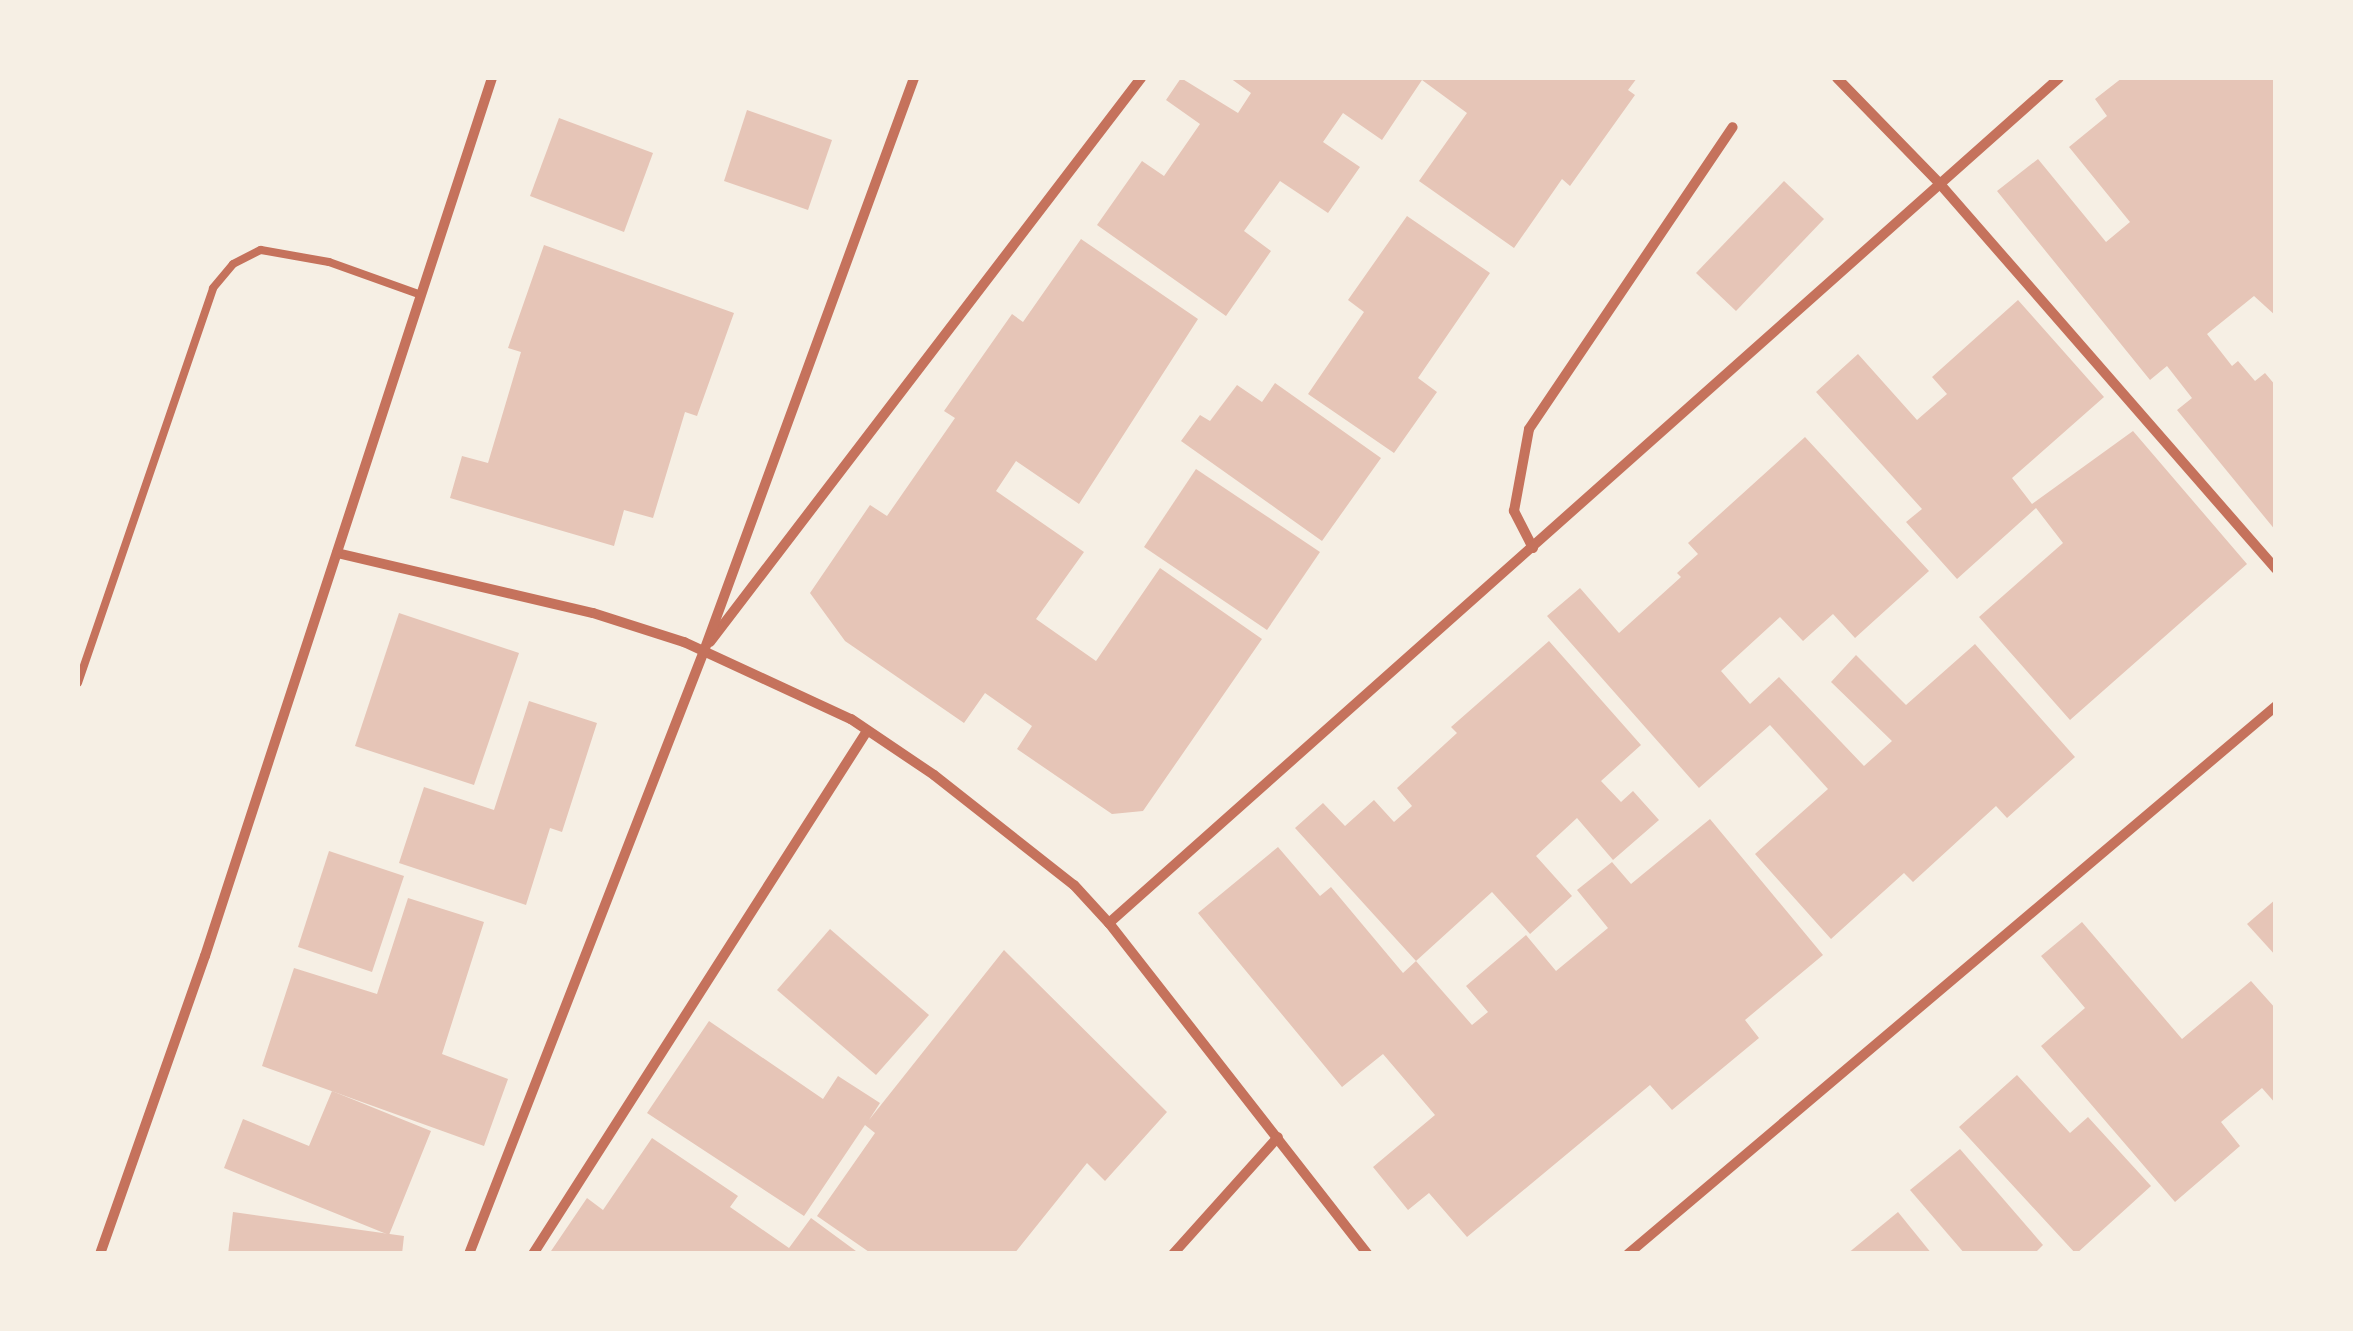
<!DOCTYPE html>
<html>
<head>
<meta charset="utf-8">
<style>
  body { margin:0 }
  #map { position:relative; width:2353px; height:1331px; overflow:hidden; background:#f6efe4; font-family:Merriweather,serif }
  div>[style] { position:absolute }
  .building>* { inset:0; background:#e6c5b7 }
  .service>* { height:8px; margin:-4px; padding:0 4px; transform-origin:4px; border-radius:4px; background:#c5725c }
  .minor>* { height:10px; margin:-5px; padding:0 5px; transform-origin:5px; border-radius:5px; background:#c5725c }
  span { translate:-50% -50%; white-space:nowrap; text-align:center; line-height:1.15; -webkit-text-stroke:8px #f6efe4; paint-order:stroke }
  .frame { position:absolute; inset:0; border:80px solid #f6efe4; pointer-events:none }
</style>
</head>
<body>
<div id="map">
  <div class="building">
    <div style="clip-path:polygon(1181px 78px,1238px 113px,1251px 93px,1230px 78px,1637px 78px,1628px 90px,1635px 95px,1570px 186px,1562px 179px,1514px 248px,1419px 181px,1467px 113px,1422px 80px,1382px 140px,1343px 113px,1323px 142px,1360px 167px,1328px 213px,1280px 181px,1244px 231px,1271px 251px,1226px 316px,1097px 225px,1142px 161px,1164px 176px,1200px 124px,1166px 100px)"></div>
    <div style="clip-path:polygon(2122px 78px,2276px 78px,2276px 316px,2254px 296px,2207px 334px,2232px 366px,2238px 361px,2255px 381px,2265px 373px,2276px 386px,2276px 531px,2177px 410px,2192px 398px,2167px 366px,2150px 380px,1997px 191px,2038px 159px,2106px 242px,2130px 222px,2069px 147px,2107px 116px,2095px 99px)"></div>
    <div style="clip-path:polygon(747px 110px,832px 140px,808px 210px,724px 181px)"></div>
    <div style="clip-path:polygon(559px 118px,653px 153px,624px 232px,530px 196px)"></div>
    <div style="clip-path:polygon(1784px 181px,1824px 219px,1736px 311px,1696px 273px)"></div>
    <div style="clip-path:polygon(1407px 216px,1490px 273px,1418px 378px,1437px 392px,1394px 453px,1308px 394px,1364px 312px,1348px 300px)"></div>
    <div style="clip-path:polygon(1081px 239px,1198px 319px,1079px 504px,1016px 461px,996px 491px,1084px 552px,1036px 619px,1096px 661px,1160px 568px,1262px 639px,1143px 811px,1112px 814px,1017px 749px,1032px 726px,985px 693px,964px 723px,845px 641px,810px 593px,870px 505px,887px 516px,955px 418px,944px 411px,1012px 314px,1023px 322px)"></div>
    <div style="clip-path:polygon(544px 245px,734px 313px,697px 416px,685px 412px,653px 518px,624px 510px,614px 546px,450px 498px,462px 456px,488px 463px,521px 352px,508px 348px)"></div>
    <div style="clip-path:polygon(2018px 300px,2104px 397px,2012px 478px,2032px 504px,2133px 431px,2247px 564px,2070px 720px,1979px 617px,2063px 543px,2036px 508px,1957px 579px,1906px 522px,1922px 509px,1816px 392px,1858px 354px,1917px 420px,1947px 394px,1932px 377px)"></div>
    <div style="clip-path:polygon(1275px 383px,1381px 458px,1322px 541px,1181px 441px,1200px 415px,1210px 421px,1237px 385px,1262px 402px)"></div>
    <div style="clip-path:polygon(1805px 437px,1929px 571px,1855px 638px,1833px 614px,1803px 641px,1780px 617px,1721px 671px,1750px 704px,1779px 677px,1864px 766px,1892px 741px,1831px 682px,1856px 655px,1906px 705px,1975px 644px,2075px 757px,2007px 818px,1996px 806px,1913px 882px,1904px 873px,1831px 939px,1755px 854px,1828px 789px,1770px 725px,1699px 788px,1547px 616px,1580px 588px,1619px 633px,1681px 577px,1677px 573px,1698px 554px,1688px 543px)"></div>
    <div style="clip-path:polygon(1196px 469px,1320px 552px,1267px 630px,1144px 547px)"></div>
    <div style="clip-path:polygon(399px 613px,519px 653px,474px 785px,355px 746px)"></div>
    <div style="clip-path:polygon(1549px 641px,1641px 745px,1601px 781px,1621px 802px,1633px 791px,1659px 820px,1613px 860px,1577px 818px,1536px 856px,1572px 896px,1530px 934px,1492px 892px,1416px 961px,1295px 828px,1323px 803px,1345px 826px,1374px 800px,1394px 822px,1412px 806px,1397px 788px,1457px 733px,1451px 727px)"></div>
    <div style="clip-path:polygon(529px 701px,597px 723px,562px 832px,550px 828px,526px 905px,399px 863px,424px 787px,494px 810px)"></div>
    <div style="clip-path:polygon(1710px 819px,1823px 955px,1745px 1020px,1759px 1038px,1672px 1110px,1650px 1085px,1467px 1237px,1429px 1193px,1408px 1210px,1373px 1167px,1435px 1115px,1383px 1054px,1342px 1087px,1198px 913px,1278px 847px,1320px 896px,1331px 887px,1403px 973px,1416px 961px,1472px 1025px,1488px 1012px,1466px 986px,1526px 935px,1556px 971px,1608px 928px,1577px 890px,1612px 862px,1631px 884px)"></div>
    <div style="clip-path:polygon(329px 851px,404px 876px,372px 972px,298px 947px)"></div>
    <div style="clip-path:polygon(408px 898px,484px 922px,442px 1054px,508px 1079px,484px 1146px,262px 1066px,294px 968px,377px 994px)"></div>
    <div style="clip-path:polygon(2276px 899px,2276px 956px,2247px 924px)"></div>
    <div style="clip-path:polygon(2082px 922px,2182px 1039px,2251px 981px,2276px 1009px,2276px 1104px,2262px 1088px,2221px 1122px,2240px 1146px,2175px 1202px,2041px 1046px,2085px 1008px,2041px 956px)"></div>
    <div style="clip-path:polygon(830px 929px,929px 1015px,876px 1075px,777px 990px)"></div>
    <div style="clip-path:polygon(1004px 950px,1167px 1112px,1105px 1181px,1087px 1163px,1014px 1254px,872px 1254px,817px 1216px,875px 1133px,865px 1125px,804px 1216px,647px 1113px,709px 1021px,823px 1099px,838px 1076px,880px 1103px,869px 1120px)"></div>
    <div style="clip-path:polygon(2017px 1075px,2070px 1133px,2088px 1117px,2151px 1186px,2076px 1254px,1959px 1127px)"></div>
    <div style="clip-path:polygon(332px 1091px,431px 1131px,389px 1235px,224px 1168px,243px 1119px,309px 1146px)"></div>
    <div style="clip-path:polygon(652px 1138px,738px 1196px,730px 1207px,789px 1248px,811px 1218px,860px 1254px,549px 1254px,587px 1198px,603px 1210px)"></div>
    <div style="clip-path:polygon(1960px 1149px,2043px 1245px,2034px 1254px,1965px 1254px,1910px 1190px)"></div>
    <div style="clip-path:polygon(233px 1212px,404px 1236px,402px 1254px,228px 1254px)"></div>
    <div style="clip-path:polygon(1898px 1212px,1932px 1254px,1847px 1254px)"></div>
  </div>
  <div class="service">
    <div style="left:78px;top:683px;width:417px;rotate:-71.1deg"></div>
    <div style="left:213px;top:288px;width:31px;rotate:-50deg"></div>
    <div style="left:233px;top:264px;width:31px;rotate:-27deg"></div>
    <div style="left:261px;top:250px;width:69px;rotate:10deg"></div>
    <div style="left:329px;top:262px;width:98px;rotate:19.7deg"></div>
  </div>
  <div class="minor">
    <div style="left:1837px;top:78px;width:148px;rotate:45.8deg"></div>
    <div style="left:1940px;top:184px;width:511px;rotate:48.89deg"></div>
    <div style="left:1533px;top:548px;width:42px;rotate:-117.2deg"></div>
    <div style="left:1514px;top:511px;width:83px;rotate:-79.6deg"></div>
    <div style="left:1529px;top:429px;width:364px;rotate:-56deg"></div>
    <div style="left:337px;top:553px;width:263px;rotate:13.2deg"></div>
    <div style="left:593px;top:613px;width:96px;rotate:17.7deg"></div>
    <div style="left:684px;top:642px;width:184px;rotate:24.8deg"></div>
    <div style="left:851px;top:719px;width:100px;rotate:34deg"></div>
    <div style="left:934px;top:775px;width:178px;rotate:38.2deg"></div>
    <div style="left:1074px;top:885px;width:52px;rotate:47.4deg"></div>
    <div style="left:1109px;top:923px;width:420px;rotate:52deg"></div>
    <div style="left:710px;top:642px;width:710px;rotate:-52.61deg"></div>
    <div style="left:1109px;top:923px;width:1271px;rotate:-41.65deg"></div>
    <div style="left:100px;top:1254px;width:316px;rotate:-70.6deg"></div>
    <div style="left:205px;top:956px;width:924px;rotate:-71.9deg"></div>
    <div style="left:469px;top:1254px;width:647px;rotate:-68.71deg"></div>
    <div style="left:704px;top:651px;width:610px;rotate:-69.87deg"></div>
    <div style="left:533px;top:1254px;width:621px;rotate:-57.44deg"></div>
    <div style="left:1173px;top:1254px;width:157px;rotate:-48.1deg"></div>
    <div style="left:1628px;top:1254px;width:849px;rotate:-40.22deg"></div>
  </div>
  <div class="frame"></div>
</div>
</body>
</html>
